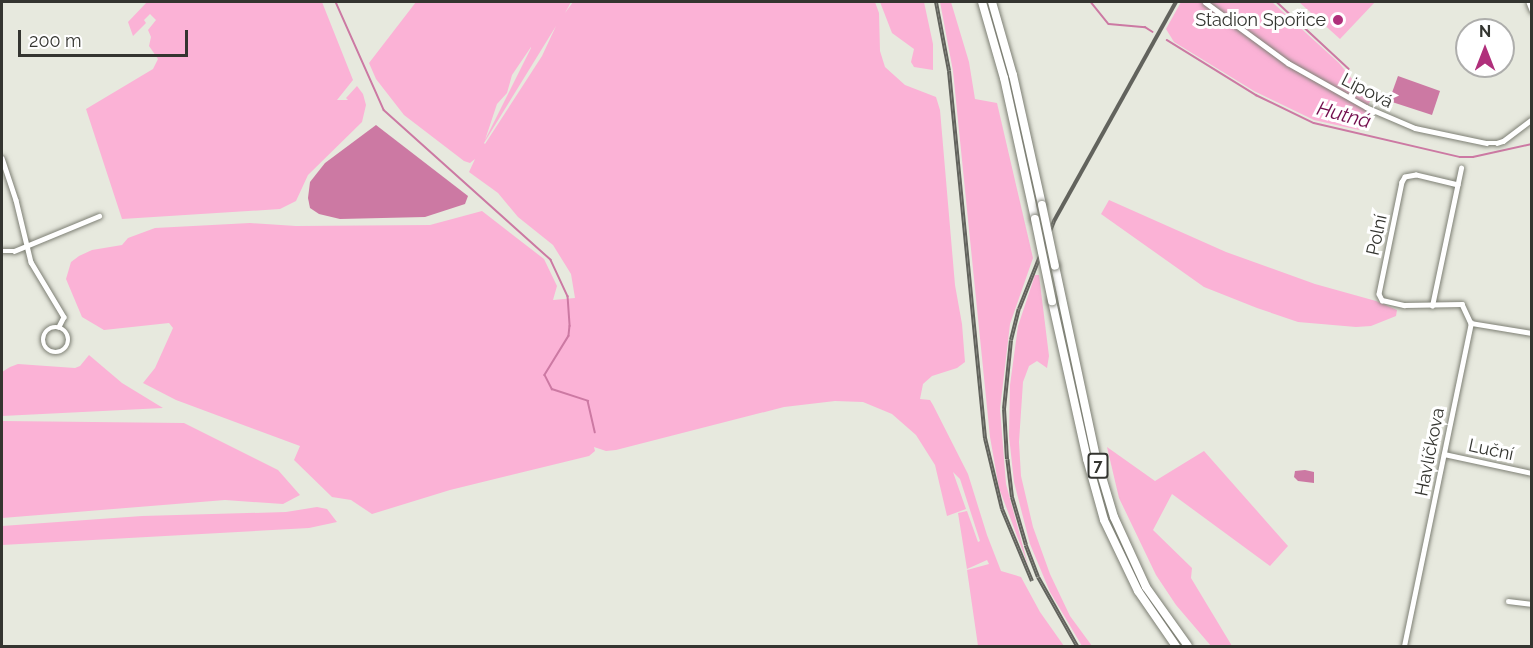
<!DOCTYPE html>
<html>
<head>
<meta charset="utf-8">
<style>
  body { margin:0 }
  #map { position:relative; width:1533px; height:648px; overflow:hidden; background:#e7e9de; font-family:Raleway,sans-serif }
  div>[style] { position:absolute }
  .green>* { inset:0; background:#fbb2d6 }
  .water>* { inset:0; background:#cc79a3 }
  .stream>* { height:1.5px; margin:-0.75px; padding:0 0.75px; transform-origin:0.75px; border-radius:0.75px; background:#cc79a3 }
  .roads { filter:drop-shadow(0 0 2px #7d7f74) drop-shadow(0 0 2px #7d7f74) }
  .street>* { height:4.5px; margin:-2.25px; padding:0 2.25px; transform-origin:2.25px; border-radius:2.25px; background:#fff }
  .street>.ring { margin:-2.25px; padding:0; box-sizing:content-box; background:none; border:4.5px solid #fff; border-radius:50% }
  .highway>* { height:8px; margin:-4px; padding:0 4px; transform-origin:4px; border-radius:4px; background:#fff }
  .rail>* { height:4px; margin-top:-2px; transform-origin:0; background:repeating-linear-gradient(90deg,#fff 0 4.5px,#62635d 0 9px); box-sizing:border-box; border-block:2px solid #62635d }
  .bridges { filter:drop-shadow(0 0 2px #7d7f74) drop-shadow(0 0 2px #7d7f74) }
  .highway-bridge>* { height:8px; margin:-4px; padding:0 4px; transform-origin:4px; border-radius:4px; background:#fff }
  .dots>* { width:16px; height:16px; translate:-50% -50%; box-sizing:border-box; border:3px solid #fff; border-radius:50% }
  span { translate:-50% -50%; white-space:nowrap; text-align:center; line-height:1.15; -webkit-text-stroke:6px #fff; paint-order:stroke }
  .shield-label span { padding:2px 4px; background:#fff; border:2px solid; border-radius:4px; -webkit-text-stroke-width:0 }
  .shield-label { font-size:16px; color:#343530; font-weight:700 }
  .poi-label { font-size:18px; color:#343530 }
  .right { translate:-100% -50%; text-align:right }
  .street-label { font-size:18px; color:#343530 }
  .water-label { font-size:20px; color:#710b4b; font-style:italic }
  .frame { position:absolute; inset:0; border:3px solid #343530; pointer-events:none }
  .north { position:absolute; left:1455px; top:18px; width:60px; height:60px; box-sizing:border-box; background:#fff; border:2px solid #aeaeac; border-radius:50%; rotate:0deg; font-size:16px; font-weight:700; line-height:24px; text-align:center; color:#343530 }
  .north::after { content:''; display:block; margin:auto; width:21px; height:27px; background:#b02f7b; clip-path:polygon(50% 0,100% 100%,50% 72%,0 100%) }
  .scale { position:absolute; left:18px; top:30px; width:170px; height:27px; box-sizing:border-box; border:3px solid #343530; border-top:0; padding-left:8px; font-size:18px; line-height:21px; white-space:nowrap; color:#343530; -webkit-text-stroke:4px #fff; paint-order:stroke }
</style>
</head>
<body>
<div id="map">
  <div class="green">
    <div style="clip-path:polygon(147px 2px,322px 2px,353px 80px,337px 100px,348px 100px,346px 98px,357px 86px,363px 94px,366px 105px,362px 122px,308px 175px,296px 201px,280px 209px,122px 219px,86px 109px,153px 69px,158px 59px,149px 46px,151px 37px,148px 30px,156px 20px,150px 14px,144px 20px,146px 23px,133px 36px,128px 22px)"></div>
    <div style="clip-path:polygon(evenodd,416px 2px,571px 2px,565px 13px,573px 2px,875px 2px,879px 13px,880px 51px,885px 67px,905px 85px,936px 97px,940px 110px,955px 285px,962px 324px,965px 362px,957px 368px,932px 376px,923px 384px,920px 399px,930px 400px,933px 405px,968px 474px,987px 535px,1001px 571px,1021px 577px,1040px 612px,1064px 646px,978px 646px,967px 570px,989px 564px,987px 560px,967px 569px,958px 513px,967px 511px,978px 542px,980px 541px,960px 479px,953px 472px,966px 509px,947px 516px,935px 465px,916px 435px,892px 414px,863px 402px,835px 401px,784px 407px,616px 450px,606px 451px,594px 447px,595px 451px,589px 456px,450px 490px,372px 514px,351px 500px,332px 497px,294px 460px,300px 446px,176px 400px,143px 383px,155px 368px,173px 328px,169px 323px,104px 330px,82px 317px,66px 279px,71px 262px,79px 256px,92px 250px,122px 245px,128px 238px,155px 228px,250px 223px,296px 226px,430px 225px,482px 211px,544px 259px,557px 286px,553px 300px,575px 298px,571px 274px,553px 245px,518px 217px,498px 193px,469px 172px,475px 159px,470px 163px,464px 161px,404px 115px,376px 79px,369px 63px,416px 2px,556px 26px,542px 56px,485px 144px,484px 143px,556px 26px,416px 2px,531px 47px,531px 48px,485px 140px,497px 104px,507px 93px,512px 75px,531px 47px)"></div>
    <div style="clip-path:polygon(880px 2px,924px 2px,933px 44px,933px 70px,914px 67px,911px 62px,914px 49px,892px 33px)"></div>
    <div style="clip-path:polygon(940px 2px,951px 2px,969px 62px,975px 99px,997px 103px,1033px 258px,1010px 324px,1000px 409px,1006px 484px,1028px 565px,999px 488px,990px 437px,953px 71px)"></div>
    <div style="clip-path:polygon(1181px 2px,1272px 2px,1339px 63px,1370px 101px,1359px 130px,1314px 120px,1254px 91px,1174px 42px,1166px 29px)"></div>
    <div style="clip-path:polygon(1299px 2px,1375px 2px,1340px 39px)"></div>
    <div style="clip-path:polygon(1109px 200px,1226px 252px,1315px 284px,1376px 301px,1397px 310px,1396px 316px,1371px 326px,1356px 327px,1298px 322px,1257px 308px,1204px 287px,1101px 214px)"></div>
    <div style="clip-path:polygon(1035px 275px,1039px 275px,1049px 356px,1047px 368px,1037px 361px,1029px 366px,1023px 382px,1019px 442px,1021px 476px,1033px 527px,1050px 574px,1070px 616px,1092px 646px,1082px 646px,1050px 592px,1030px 544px,1014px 482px,1009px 436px,1010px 385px,1018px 326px)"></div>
    <div style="clip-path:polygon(89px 355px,122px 383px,163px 408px,2px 416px,2px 372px,10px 367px,18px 364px,75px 368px,80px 366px)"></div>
    <div style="clip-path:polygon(2px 421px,184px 423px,278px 470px,300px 495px,283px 504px,225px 500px,2px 518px)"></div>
    <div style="clip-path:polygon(1107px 447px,1155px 481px,1204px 451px,1288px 546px,1270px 566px,1172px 494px,1153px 530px,1192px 568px,1191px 578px,1232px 646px,1211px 646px,1176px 605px,1156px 575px,1119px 498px)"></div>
    <div style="clip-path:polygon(317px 507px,327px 509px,337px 522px,309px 528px,2px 545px,2px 526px,142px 516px,286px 512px)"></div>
  </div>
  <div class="water">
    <div style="clip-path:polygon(1398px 76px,1440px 91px,1432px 115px,1389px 101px)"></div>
    <div style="clip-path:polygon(376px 125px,468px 196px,465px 204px,425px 217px,340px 219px,319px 214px,310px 208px,308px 198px,310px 182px,325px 163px)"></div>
    <div style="clip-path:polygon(1305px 470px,1314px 472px,1314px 483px,1298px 481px,1294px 477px,1295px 471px)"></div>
  </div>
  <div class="stream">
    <div style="left:336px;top:2px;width:118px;rotate:66deg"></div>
    <div style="left:384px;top:110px;width:224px;rotate:41.9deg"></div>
    <div style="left:551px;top:260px;width:40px;rotate:65deg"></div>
    <div style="left:568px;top:296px;width:30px;rotate:86deg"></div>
    <div style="left:570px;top:326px;width:10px;rotate:96deg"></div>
    <div style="left:569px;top:336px;width:46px;rotate:121.6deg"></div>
    <div style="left:545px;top:375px;width:16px;rotate:63deg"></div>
    <div style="left:552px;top:389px;width:38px;rotate:18deg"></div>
    <div style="left:588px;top:401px;width:32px;rotate:77deg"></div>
    <div style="left:1091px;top:2px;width:28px;rotate:51deg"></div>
    <div style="left:1109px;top:24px;width:36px;rotate:5deg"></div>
    <div style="left:1145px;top:27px;width:9px;rotate:32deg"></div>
    <div style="left:1277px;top:2px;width:98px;rotate:42.9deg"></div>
    <div style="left:1167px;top:40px;width:105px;rotate:31.7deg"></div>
    <div style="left:1256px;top:95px;width:64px;rotate:25.8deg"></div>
    <div style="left:1314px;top:123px;width:150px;rotate:13.1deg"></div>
    <div style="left:1460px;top:157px;width:13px"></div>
    <div style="left:1473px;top:157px;width:60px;rotate:-12.4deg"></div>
  </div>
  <div class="roads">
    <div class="street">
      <div style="left:1205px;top:2px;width:103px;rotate:36.3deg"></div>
      <div style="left:1288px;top:63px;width:90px;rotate:29.4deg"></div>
      <div style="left:1366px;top:107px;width:53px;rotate:23.2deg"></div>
      <div style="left:1415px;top:128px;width:73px;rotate:11.9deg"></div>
      <div style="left:1486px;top:143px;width:11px"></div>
      <div style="left:1497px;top:143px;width:6px;rotate:-18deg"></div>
      <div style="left:1503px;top:141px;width:36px;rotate:-37deg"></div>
      <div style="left:1529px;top:2px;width:9px;rotate:69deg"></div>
      <div style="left:2px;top:158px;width:44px;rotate:71.6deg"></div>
      <div style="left:16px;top:200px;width:64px;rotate:76.4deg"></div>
      <div style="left:31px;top:262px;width:64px;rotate:59deg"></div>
      <div style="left:64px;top:317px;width:11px;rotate:117deg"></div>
      <div style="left:1458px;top:185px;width:43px;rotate:-166.6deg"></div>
      <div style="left:1416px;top:175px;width:11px;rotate:170deg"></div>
      <div style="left:1405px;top:177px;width:6px;rotate:121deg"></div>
      <div style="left:1402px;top:182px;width:114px;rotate:101.6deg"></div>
      <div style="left:1379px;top:294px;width:7px;rotate:63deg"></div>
      <div style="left:1382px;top:300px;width:23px;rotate:13deg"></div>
      <div style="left:1404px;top:305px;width:58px;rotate:-1deg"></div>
      <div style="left:1462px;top:304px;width:21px;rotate:65deg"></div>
      <div style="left:2px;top:251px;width:12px"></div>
      <div style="left:14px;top:251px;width:92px;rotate:-22.4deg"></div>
      <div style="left:1432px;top:306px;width:141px;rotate:-78.1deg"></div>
      <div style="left:1471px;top:323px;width:62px;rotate:9.3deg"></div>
      <div class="ring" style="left:43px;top:327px;width:21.5px;height:21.5px"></div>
      <div style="left:1444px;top:454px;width:90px;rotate:12.2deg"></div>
      <div style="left:1508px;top:601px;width:24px;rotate:7deg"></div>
      <div style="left:1404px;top:646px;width:330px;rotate:-78.3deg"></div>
    </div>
    <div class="highway">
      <div style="left:982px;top:2px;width:79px;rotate:73.9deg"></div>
      <div style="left:1004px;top:78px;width:144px;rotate:77.6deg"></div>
      <div style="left:992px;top:2px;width:76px;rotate:74deg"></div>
      <div style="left:1013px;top:75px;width:133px;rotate:77.4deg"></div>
      <div style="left:1055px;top:266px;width:195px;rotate:77.9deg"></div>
      <div style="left:1096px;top:457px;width:63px;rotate:73.3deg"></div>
      <div style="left:1114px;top:517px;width:77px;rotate:65.4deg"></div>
      <div style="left:1146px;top:587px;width:72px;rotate:54.6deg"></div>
      <div style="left:1052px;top:301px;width:162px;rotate:77.5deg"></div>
      <div style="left:1087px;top:459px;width:63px;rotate:74.4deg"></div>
      <div style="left:1104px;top:520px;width:79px;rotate:64.4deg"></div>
      <div style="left:1138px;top:591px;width:67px;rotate:55.4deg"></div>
    </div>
  </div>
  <div class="rail">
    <div style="left:936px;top:2px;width:70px;rotate:79.3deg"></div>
    <div style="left:949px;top:71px;width:369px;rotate:84.4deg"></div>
    <div style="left:985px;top:438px;width:73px;rotate:76.5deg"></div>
    <div style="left:1002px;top:509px;width:78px;rotate:67.4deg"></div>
    <div style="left:1077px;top:646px;width:79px;rotate:-119.5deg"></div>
    <div style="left:1038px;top:577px;width:34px;rotate:-111deg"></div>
    <div style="left:1026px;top:545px;width:50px;rotate:-106.3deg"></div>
    <div style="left:1012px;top:497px;width:38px;rotate:-97deg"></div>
    <div style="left:1007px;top:459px;width:50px;rotate:-93.4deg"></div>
    <div style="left:1004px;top:409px;width:69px;rotate:-84.2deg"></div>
    <div style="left:1011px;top:340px;width:32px;rotate:-76deg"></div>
    <div style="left:1019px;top:309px;width:95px;rotate:-68.3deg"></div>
    <div style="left:1054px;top:221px;width:251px;rotate:-60.9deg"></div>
  </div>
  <div class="bridges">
    <div class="highway-bridge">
      <div style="left:1042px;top:205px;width:62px;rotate:78deg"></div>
      <div style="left:1035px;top:219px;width:84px;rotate:78.3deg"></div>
    </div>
  </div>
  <div class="dots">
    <div style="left:1338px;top:20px;background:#b02f7b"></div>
  </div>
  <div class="shield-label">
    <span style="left:1098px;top:466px">7</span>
  </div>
  <div class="poi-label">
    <span class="right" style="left:1326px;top:20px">Stadion Spořice</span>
  </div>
  <div class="street-label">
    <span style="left:1367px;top:91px;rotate:27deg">Lipová</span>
    <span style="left:1377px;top:235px;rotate:-78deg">Polní</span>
    <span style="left:1491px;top:450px;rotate:12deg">Luční</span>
    <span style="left:1430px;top:452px;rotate:-79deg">Havlíčkova</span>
  </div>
  <div class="water-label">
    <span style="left:1344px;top:115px;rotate:15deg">Hutná</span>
  </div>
  <div class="frame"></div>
  <div class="north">N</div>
  <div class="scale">200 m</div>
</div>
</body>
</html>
